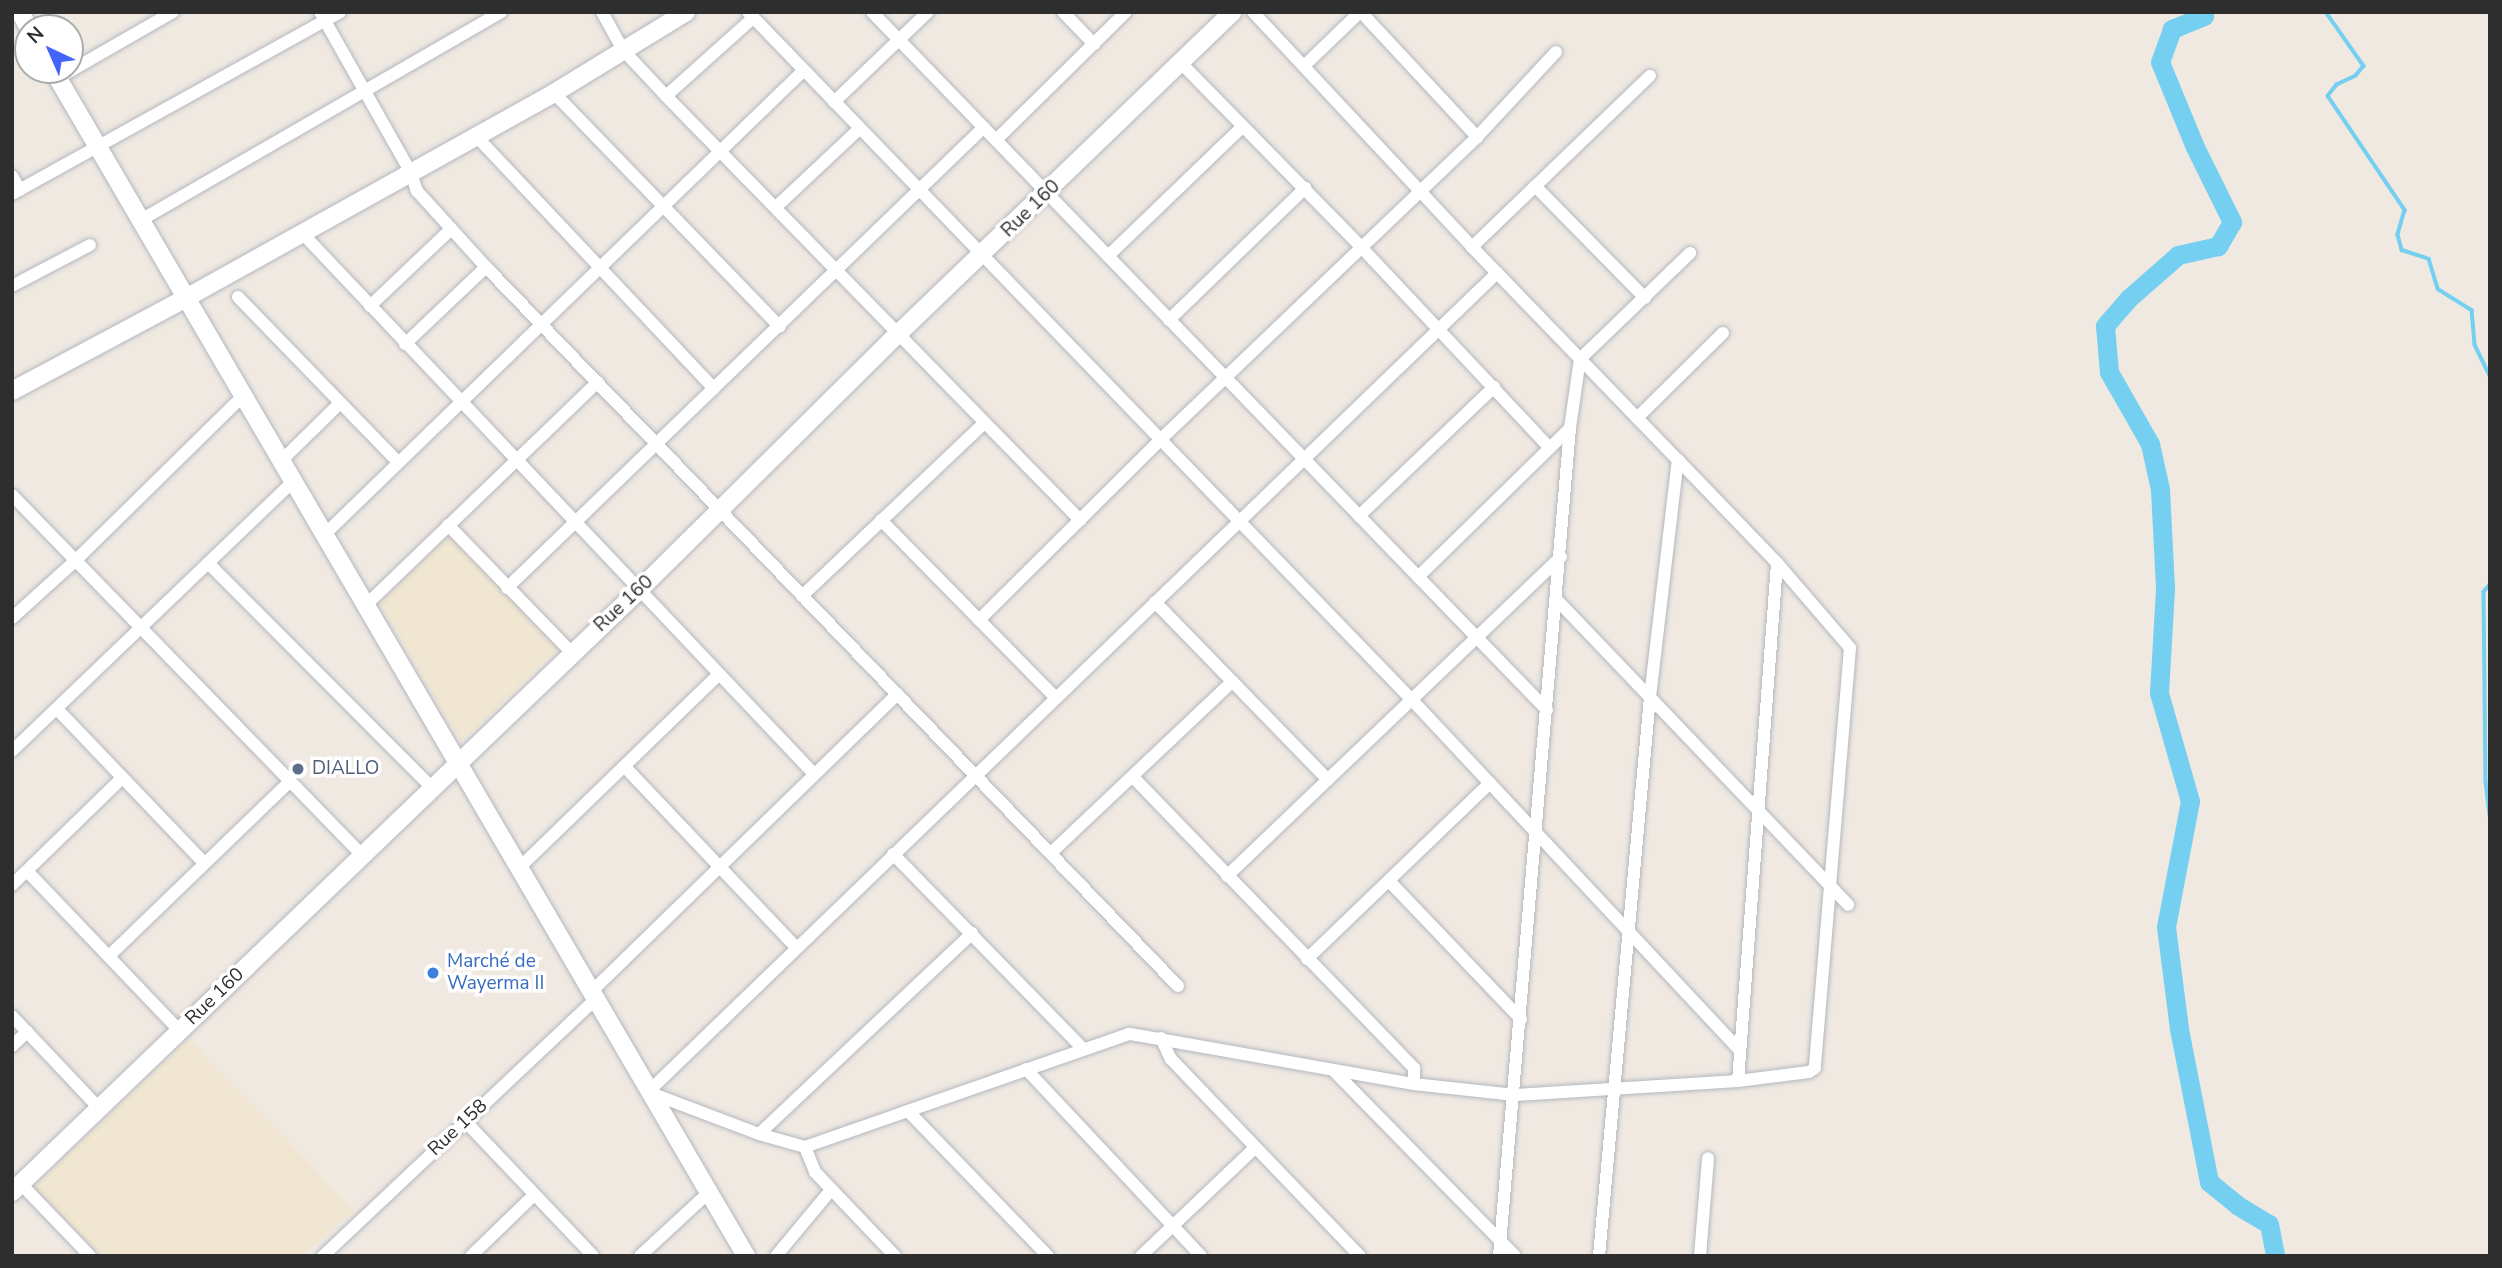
<!DOCTYPE html>
<html>
<head>
<meta charset="utf-8">
<style>
  body { margin:0 }
  #map { position:relative; width:2502px; height:1268px; overflow:hidden; background:#efe9e1; font-family:"Nunito Sans",sans-serif }
  div>[style] { position:absolute }
  .education>* { inset:0; background:#f0e6d1 }
  .stream>* { height:3.5px; margin:-1.75px; padding:0 1.75px; transform-origin:1.75px; border-radius:1.75px; background:#75cff0 }
  .river>* { height:19px; margin:-9.5px; padding:0 9.5px; transform-origin:9.5px; border-radius:9.5px; background:#75cff0 }
  .roads { filter:drop-shadow(0 0 2px #b4b7c1) drop-shadow(0 0 2px #b4b7c1) }
  .street>* { height:12px; margin:-6px; padding:0 6px; transform-origin:6px; border-radius:6px; background:#fff }
  .secondary>* { height:18px; margin:-9px; padding:0 9px; transform-origin:9px; border-radius:9px; background:#fff }
  .dots>* { width:19px; height:19px; translate:-50% -50%; box-sizing:border-box; border:4px solid #fff; border-radius:50% }
  span { translate:-50% -50%; white-space:nowrap; text-align:center; line-height:1.15; -webkit-text-stroke:7px #fff; paint-order:stroke }
  .street-label { font-size:19px; color:#2e2e2e }
  .service-label { font-size:19px; color:#4e5e75 }
  .left { translate:0 -50%; text-align:left }
  .shop-label { font-size:19px; color:#366cbe }
  .frame { position:absolute; inset:0; border:14px solid #2e2e2e; pointer-events:none }
  .north { position:absolute; left:14px; top:14px; width:70px; height:70px; box-sizing:border-box; background:#fff; border:2px solid #ababab; border-radius:50%; rotate:316deg; font-size:19px; font-weight:700; line-height:28px; text-align:center; color:#2e2e2e }
  .north::after { content:''; display:block; margin:auto; width:24px; height:32px; background:#4264fb; clip-path:polygon(50% 0,100% 100%,50% 72%,0 100%) }
</style>
</head>
<body>
<div id="map">
  <div class="education">
    <div style="clip-path:polygon(450px 535px,558px 648px,461px 742px,380px 603px)"></div>
    <div style="clip-path:polygon(189px 1039px,354px 1210px,303px 1256px,103px 1256px,33px 1188px)"></div>
  </div>
  <div class="stream">
    <div style="left:2326px;top:12px;width:66px;rotate:54.9deg"></div>
    <div style="left:2364px;top:66px;width:13px;rotate:129deg"></div>
    <div style="left:2356px;top:76px;width:21px;rotate:155deg"></div>
    <div style="left:2337px;top:85px;width:14px;rotate:129deg"></div>
    <div style="left:2328px;top:96px;width:138px;rotate:56deg"></div>
    <div style="left:2405px;top:210px;width:26px;rotate:106deg"></div>
    <div style="left:2398px;top:235px;width:16px;rotate:75deg"></div>
    <div style="left:2402px;top:250px;width:28px;rotate:18deg"></div>
    <div style="left:2429px;top:259px;width:31px;rotate:73deg"></div>
    <div style="left:2438px;top:289px;width:40px;rotate:32deg"></div>
    <div style="left:2472px;top:310px;width:35px;rotate:85deg"></div>
    <div style="left:2475px;top:345px;width:34px;rotate:64deg"></div>
    <div style="left:2490px;top:585px;width:9px;rotate:131deg"></div>
    <div style="left:2484px;top:592px;width:190px;rotate:89.4deg"></div>
    <div style="left:2486px;top:782px;width:34px;rotate:83deg"></div>
  </div>
  <div class="river">
    <div style="left:2203px;top:12px;width:4px;rotate:76deg"></div>
    <div style="left:2204px;top:16px;width:35px;rotate:158deg"></div>
    <div style="left:2172px;top:29px;width:35px;rotate:110deg"></div>
    <div style="left:2160px;top:62px;width:92px;rotate:67.6deg"></div>
    <div style="left:2195px;top:147px;width:84px;rotate:63.7deg"></div>
    <div style="left:2232px;top:222px;width:28px;rotate:120deg"></div>
    <div style="left:2218px;top:246px;width:41px;rotate:167.3deg"></div>
    <div style="left:2178px;top:255px;width:65px;rotate:138.7deg"></div>
    <div style="left:2129px;top:298px;width:37px;rotate:131deg"></div>
    <div style="left:2105px;top:326px;width:46px;rotate:85deg"></div>
    <div style="left:2109px;top:372px;width:83px;rotate:60.3deg"></div>
    <div style="left:2150px;top:444px;width:46px;rotate:77.5deg"></div>
    <div style="left:2160px;top:489px;width:100px;rotate:87.1deg"></div>
    <div style="left:2165px;top:589px;width:104px;rotate:93.3deg"></div>
    <div style="left:2159px;top:693px;width:112px;rotate:74deg"></div>
    <div style="left:2190px;top:801px;width:128px;rotate:100.8deg"></div>
    <div style="left:2166px;top:927px;width:103px;rotate:82.7deg"></div>
    <div style="left:2179px;top:1029px;width:156px;rotate:78.9deg"></div>
    <div style="left:2209px;top:1182px;width:36px;rotate:39deg"></div>
    <div style="left:2237px;top:1205px;width:37px;rotate:31deg"></div>
    <div style="left:2269px;top:1224px;width:33px;rotate:79deg"></div>
  </div>
  <div class="roads">
    <div class="street">
      <div style="left:320px;top:12px;width:185px;rotate:60.5deg"></div>
      <div style="left:411px;top:173px;width:19px;rotate:72deg"></div>
      <div style="left:417px;top:191px;width:103px;rotate:47.8deg"></div>
      <div style="left:486px;top:267px;width:998px;rotate:46.1deg"></div>
      <div style="left:602px;top:12px;width:43px;rotate:61.1deg"></div>
      <div style="left:623px;top:50px;width:63px;rotate:46.9deg"></div>
      <div style="left:666px;top:96px;width:593px;rotate:45.68deg"></div>
      <div style="left:748px;top:12px;width:956px;rotate:46.02deg"></div>
      <div style="left:1412px;top:700px;width:478px;rotate:46.9deg"></div>
      <div style="left:872px;top:12px;width:971px;rotate:45.96deg"></div>
      <div style="left:1063px;top:12px;width:45px;rotate:45.9deg"></div>
      <div style="left:1253px;top:12px;width:321px;rotate:47deg"></div>
      <div style="left:1472px;top:247px;width:296px;rotate:46deg"></div>
      <div style="left:1678px;top:460px;width:143px;rotate:46.1deg"></div>
      <div style="left:1777px;top:563px;width:112px;rotate:49.3deg"></div>
      <div style="left:1850px;top:648px;width:421px;rotate:94.8deg"></div>
      <div style="left:1815px;top:1068px;width:7px;rotate:146deg"></div>
      <div style="left:1809px;top:1072px;width:72px;rotate:172.8deg"></div>
      <div style="left:1738px;top:1081px;width:223px;rotate:176.4deg"></div>
      <div style="left:1515px;top:1095px;width:102px;rotate:-173.8deg"></div>
      <div style="left:1414px;top:1084px;width:289px;rotate:-170deg"></div>
      <div style="left:1129px;top:1034px;width:343px;rotate:160.8deg"></div>
      <div style="left:805px;top:1147px;width:48px;rotate:-164.2deg"></div>
      <div style="left:759px;top:1134px;width:119px;rotate:-159.3deg"></div>
      <div style="left:648px;top:1092px;width:1180px;rotate:-43.97deg"></div>
      <div style="left:1361px;top:12px;width:171px;rotate:47.1deg"></div>
      <div style="left:1181px;top:63px;width:259px;rotate:45.6deg"></div>
      <div style="left:1362px;top:248px;width:274px;rotate:46.8deg"></div>
      <div style="left:1304px;top:66px;width:78px;rotate:-44deg"></div>
      <div style="left:58px;top:78px;width:133px;rotate:-29.9deg"></div>
      <div style="left:554px;top:93px;width:325px;rotate:46deg"></div>
      <div style="left:666px;top:96px;width:117px;rotate:-41.9deg"></div>
      <div style="left:834px;top:102px;width:130px;rotate:-43.8deg"></div>
      <div style="left:476px;top:136px;width:347px;rotate:46.7deg"></div>
      <div style="left:996px;top:140px;width:182px;rotate:-44.6deg"></div>
      <div style="left:12px;top:176px;width:16px;rotate:60deg"></div>
      <div style="left:1535px;top:186px;width:157px;rotate:45.5deg"></div>
      <div style="left:12px;top:194px;width:375px;rotate:-29deg"></div>
      <div style="left:776px;top:207px;width:114px;rotate:-43.2deg"></div>
      <div style="left:141px;top:220px;width:416px;rotate:-30deg"></div>
      <div style="left:303px;top:234px;width:743px;rotate:46.58deg"></div>
      <div style="left:1472px;top:247px;width:247px;rotate:-43.9deg"></div>
      <div style="left:1108px;top:256px;width:187px;rotate:-43.9deg"></div>
      <div style="left:12px;top:286px;width:88px;rotate:-27.7deg"></div>
      <div style="left:238px;top:297px;width:230px;rotate:45.9deg"></div>
      <div style="left:370px;top:306px;width:112px;rotate:-43.5deg"></div>
      <div style="left:1169px;top:320px;width:190px;rotate:-44.1deg"></div>
      <div style="left:405px;top:344px;width:112px;rotate:-43.5deg"></div>
      <div style="left:1637px;top:418px;width:121px;rotate:-44.7deg"></div>
      <div style="left:280px;top:462px;width:84px;rotate:-44.5deg"></div>
      <div style="left:12px;top:495px;width:501px;rotate:45.81deg"></div>
      <div style="left:1359px;top:516px;width:187px;rotate:-43.7deg"></div>
      <div style="left:881px;top:520px;width:248px;rotate:45.5deg"></div>
      <div style="left:448px;top:525px;width:177px;rotate:45.9deg"></div>
      <div style="left:324px;top:535px;width:668px;rotate:-44.09deg"></div>
      <div style="left:208px;top:563px;width:316px;rotate:45.1deg"></div>
      <div style="left:1418px;top:577px;width:213px;rotate:-44.4deg"></div>
      <div style="left:507px;top:588px;width:663px;rotate:-44.02deg"></div>
      <div style="left:802px;top:596px;width:251px;rotate:-43.5deg"></div>
      <div style="left:1556px;top:599px;width:423px;rotate:46.3deg"></div>
      <div style="left:1155px;top:602px;width:248px;rotate:45.8deg"></div>
      <div style="left:365px;top:606px;width:323px;rotate:-43.9deg"></div>
      <div style="left:12px;top:618px;width:85px;rotate:-42.1deg"></div>
      <div style="left:75px;top:561px;width:235px;rotate:-44.5deg"></div>
      <div style="left:979px;top:620px;width:254px;rotate:-44.8deg"></div>
      <div style="left:1159px;top:441px;width:440px;rotate:-43.7deg"></div>
      <div style="left:1477px;top:137px;width:116px;rotate:-47.1deg"></div>
      <div style="left:57px;top:709px;width:213px;rotate:46.3deg"></div>
      <div style="left:12px;top:751px;width:389px;rotate:-43.8deg"></div>
      <div style="left:624px;top:766px;width:250px;rotate:46.5deg"></div>
      <div style="left:1133px;top:777px;width:405px;rotate:46deg"></div>
      <div style="left:1414px;top:1068px;width:16px;rotate:90deg"></div>
      <div style="left:1052px;top:852px;width:248px;rotate:-43.4deg"></div>
      <div style="left:893px;top:854px;width:272px;rotate:45.7deg"></div>
      <div style="left:518px;top:869px;width:280px;rotate:-44.1deg"></div>
      <div style="left:27px;top:871px;width:221px;rotate:46.3deg"></div>
      <div style="left:1227px;top:876px;width:462px;rotate:-43.7deg"></div>
      <div style="left:1389px;top:881px;width:191px;rotate:46.3deg"></div>
      <div style="left:12px;top:885px;width:153px;rotate:-44.2deg"></div>
      <div style="left:109px;top:956px;width:252px;rotate:-44deg"></div>
      <div style="left:1307px;top:959px;width:254px;rotate:-43.9deg"></div>
      <div style="left:590px;top:993px;width:429px;rotate:-44.2deg"></div>
      <div style="left:12px;top:1016px;width:127px;rotate:46.6deg"></div>
      <div style="left:1161px;top:1038px;width:23px;rotate:65deg"></div>
      <div style="left:1171px;top:1059px;width:273px;rotate:46.2deg"></div>
      <div style="left:12px;top:1046px;width:21px;rotate:-43deg"></div>
      <div style="left:1026px;top:1069px;width:256px;rotate:46.9deg"></div>
      <div style="left:1335px;top:1072px;width:257px;rotate:45.6deg"></div>
      <div style="left:1738px;top:1081px;width:519px;rotate:-85.69deg"></div>
      <div style="left:908px;top:1111px;width:202px;rotate:46deg"></div>
      <div style="left:465px;top:1121px;width:186px;rotate:46.5deg"></div>
      <div style="left:759px;top:1134px;width:293px;rotate:-43.3deg"></div>
      <div style="left:805px;top:1147px;width:27px;rotate:68deg"></div>
      <div style="left:815px;top:1172px;width:116px;rotate:46.4deg"></div>
      <div style="left:21px;top:1184px;width:100px;rotate:46.2deg"></div>
      <div style="left:323px;top:1256px;width:372px;rotate:-43.3deg"></div>
      <div style="left:471px;top:1256px;width:88px;rotate:-44.1deg"></div>
      <div style="left:640px;top:1256px;width:93px;rotate:-42.8deg"></div>
      <div style="left:776px;top:1256px;width:86px;rotate:-50.2deg"></div>
      <div style="left:1141px;top:1256px;width:157px;rotate:-43.5deg"></div>
      <div style="left:1499px;top:1256px;width:831px;rotate:-85.1deg"></div>
      <div style="left:1570px;top:428px;width:70px;rotate:-81.8deg"></div>
      <div style="left:1580px;top:359px;width:153px;rotate:-43.9deg"></div>
      <div style="left:1599px;top:1256px;width:561px;rotate:-84.79deg"></div>
      <div style="left:1650px;top:697px;width:239px;rotate:-83.3deg"></div>
      <div style="left:1700px;top:1256px;width:98px;rotate:-85.3deg"></div>
    </div>
    <div class="secondary">
      <div style="left:20px;top:12px;width:18px;rotate:61deg"></div>
      <div style="left:53px;top:70px;width:1374px;rotate:59.7deg"></div>
      <div style="left:12px;top:391px;width:197px;rotate:-28.1deg"></div>
      <div style="left:186px;top:298px;width:421px;rotate:-29.1deg"></div>
      <div style="left:554px;top:93px;width:155px;rotate:-31.5deg"></div>
      <div style="left:12px;top:1192px;width:869px;rotate:-43.83deg"></div>
      <div style="left:639px;top:590px;width:366px;rotate:-44.7deg"></div>
      <div style="left:899px;top:333px;width:463px;rotate:-43.9deg"></div>
    </div>
  </div>
  <div class="dots">
    <div style="left:298px;top:769px;background:#5c6f8a"></div>
    <div style="left:433px;top:973px;background:#3f7fe0"></div>
  </div>
  <div class="street-label">
    <span style="left:1031px;top:209px;rotate:-44deg">Rue 160</span>
    <span style="left:624px;top:604px;rotate:-43deg">Rue 160</span>
    <span style="left:215px;top:997px;rotate:-44deg">Rue 160</span>
    <span style="left:458px;top:1128px;rotate:-43deg">Rue 158</span>
  </div>
  <div class="service-label">
    <span class="left" style="left:312px;top:769px">DIALLO</span>
  </div>
  <div class="shop-label">
    <span class="left" style="left:447px;top:973px">Marché de<br>Wayerma II</span>
  </div>
  <div class="frame"></div>
  <div class="north">N</div>
</div>
</body>
</html>
